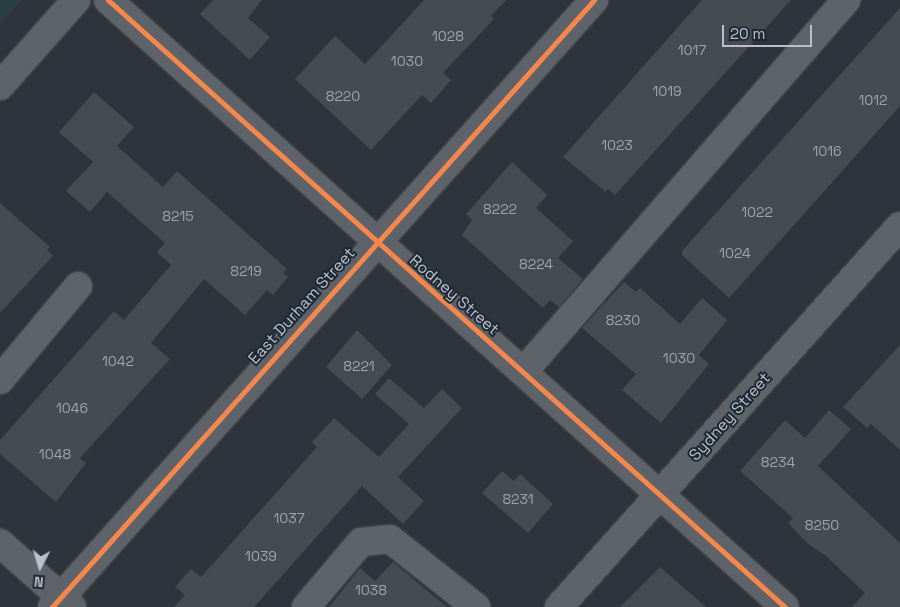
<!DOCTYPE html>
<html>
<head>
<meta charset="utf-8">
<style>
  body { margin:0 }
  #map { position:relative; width:900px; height:607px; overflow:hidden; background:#2e343b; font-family:"Space Grotesk",sans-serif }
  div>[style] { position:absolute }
  .green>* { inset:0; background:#2b3e41 }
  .building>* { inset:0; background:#464b51 }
  .roads { filter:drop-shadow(0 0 1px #4c5056) drop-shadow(0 0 1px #4c5056) }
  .minor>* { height:28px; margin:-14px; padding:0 14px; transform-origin:14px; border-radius:14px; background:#5e6269 }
  .cycleway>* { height:5px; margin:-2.5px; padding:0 2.5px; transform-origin:2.5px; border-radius:2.5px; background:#f5874c }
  span { translate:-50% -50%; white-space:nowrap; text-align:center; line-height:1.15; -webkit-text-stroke:4px #202a36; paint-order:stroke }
  .number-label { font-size:14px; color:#9ca3ac }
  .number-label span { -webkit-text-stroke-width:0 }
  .street-label { font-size:16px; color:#b9c0cb }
  .north { position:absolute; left:15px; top:542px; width:50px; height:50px; -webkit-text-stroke:4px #202a36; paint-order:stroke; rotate:185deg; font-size:14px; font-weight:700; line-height:20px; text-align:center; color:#b9c0cb }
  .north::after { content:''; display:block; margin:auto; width:18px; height:22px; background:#b9c0cb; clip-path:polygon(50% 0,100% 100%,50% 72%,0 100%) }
  .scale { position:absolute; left:722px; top:25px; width:90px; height:22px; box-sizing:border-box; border:2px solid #b9c0cb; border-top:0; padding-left:6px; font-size:15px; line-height:18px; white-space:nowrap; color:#b9c0cb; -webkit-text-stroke:4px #202a36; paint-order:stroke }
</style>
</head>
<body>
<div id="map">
  <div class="green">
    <div style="clip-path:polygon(0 0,22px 0,0 24px)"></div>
  </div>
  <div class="building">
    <div style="clip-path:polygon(213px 0,262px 0,248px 18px,270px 37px,250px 60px,200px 14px)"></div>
    <div style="clip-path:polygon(424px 0,506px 0,491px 16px,494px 19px,443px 73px,451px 80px,431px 103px,422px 95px,371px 150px,295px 79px,335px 36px,365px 64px)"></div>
    <div style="clip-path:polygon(702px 0,791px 0,615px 195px,608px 189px,606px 192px,563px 157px)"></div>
    <div style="clip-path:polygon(900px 8px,900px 106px,729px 298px,682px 255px,682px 251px)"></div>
    <div style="clip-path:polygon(94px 92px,134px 127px,117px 146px,163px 187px,177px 171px,287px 269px,283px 273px,288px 277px,273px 295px,267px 290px,245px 315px,204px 279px,151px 343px,170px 359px,80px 458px,86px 463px,56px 502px,0 454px,0 440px,114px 311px,124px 320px,171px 265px,157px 252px,165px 243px,107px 192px,90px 212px,66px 191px,93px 162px,59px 132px)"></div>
    <div style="clip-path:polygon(512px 162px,547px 195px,536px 208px,573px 241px,558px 258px,583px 279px,559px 307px,550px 300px,543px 308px,462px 235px,472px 220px,466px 214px)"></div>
    <div style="clip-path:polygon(0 203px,50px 247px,47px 250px,53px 256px,0 313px)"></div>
    <div style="clip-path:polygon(624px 282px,636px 292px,640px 288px,680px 324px,702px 298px,727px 320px,699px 355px,709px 364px,661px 423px,622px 390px,636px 374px,582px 328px)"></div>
    <div style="clip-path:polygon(357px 330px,392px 365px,362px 399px,326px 367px)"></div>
    <div style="clip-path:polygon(900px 345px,900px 450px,871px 424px,867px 428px,843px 407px)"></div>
    <div style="clip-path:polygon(389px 378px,424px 408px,442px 389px,462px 408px,398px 477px,424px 501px,403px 524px,362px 486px,254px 607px,174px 607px,185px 595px,175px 587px,191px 569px,201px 577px,317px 447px,312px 442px,334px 418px,379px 457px,409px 424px,375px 394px)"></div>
    <div style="clip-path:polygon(829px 410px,851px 429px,818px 466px,900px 543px,900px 607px,852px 607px,865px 593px,826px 556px,807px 543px,788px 523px,793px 518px,740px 471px,785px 420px,805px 438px)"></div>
    <div style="clip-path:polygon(502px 471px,514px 481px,520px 474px,553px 504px,528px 533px,482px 493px)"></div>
    <div style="clip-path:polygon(393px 562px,447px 607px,329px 607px,360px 568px,375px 581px)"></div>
    <div style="clip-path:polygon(660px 567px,706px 607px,620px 607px)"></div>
  </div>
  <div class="roads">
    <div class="minor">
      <div style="left:108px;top:0;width:909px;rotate:41.88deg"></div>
      <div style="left:0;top:86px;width:115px;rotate:-48.5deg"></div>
      <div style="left:523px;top:372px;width:493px;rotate:-49deg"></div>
      <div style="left:0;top:380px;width:122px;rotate:-50.3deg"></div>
      <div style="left:0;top:543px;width:96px;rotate:41.6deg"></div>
      <div style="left:52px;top:607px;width:814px;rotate:-48.24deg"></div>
      <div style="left:306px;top:607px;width:85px;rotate:-49.8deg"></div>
      <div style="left:361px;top:542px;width:29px;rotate:-6deg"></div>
      <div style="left:390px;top:539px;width:110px;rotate:38.3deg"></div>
      <div style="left:559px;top:607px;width:511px;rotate:-48.17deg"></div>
    </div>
  </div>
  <div class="cycleway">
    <div style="left:108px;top:0;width:909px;rotate:41.88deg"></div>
    <div style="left:52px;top:607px;width:814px;rotate:-48.24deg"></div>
  </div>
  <div class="number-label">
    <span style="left:448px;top:36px">1028</span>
    <span style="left:692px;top:50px">1017</span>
    <span style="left:407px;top:61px">1030</span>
    <span style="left:667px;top:91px">1019</span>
    <span style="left:343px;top:96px">8220</span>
    <span style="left:873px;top:100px">1012</span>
    <span style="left:617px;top:145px">1023</span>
    <span style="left:827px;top:151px">1016</span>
    <span style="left:500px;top:209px">8222</span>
    <span style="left:757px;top:212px">1022</span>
    <span style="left:178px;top:216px">8215</span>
    <span style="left:735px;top:253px">1024</span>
    <span style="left:536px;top:264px">8224</span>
    <span style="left:246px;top:271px">8219</span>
    <span style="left:623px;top:320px">8230</span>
    <span style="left:679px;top:358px">1030</span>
    <span style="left:118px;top:361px">1042</span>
    <span style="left:359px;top:366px">8221</span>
    <span style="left:72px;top:408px">1046</span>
    <span style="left:55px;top:454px">1048</span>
    <span style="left:778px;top:462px">8234</span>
    <span style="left:518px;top:499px">8231</span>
    <span style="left:289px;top:518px">1037</span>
    <span style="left:822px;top:525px">8250</span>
    <span style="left:261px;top:556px">1039</span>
    <span style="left:371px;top:590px">1038</span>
  </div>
  <div class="street-label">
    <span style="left:454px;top:295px;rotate:41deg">Rodney Street</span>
    <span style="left:302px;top:306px;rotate:-48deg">East Durham Street</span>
    <span style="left:730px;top:417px;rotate:-48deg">Sydney Street</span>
  </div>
  <div class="north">N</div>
  <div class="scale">20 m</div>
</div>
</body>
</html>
